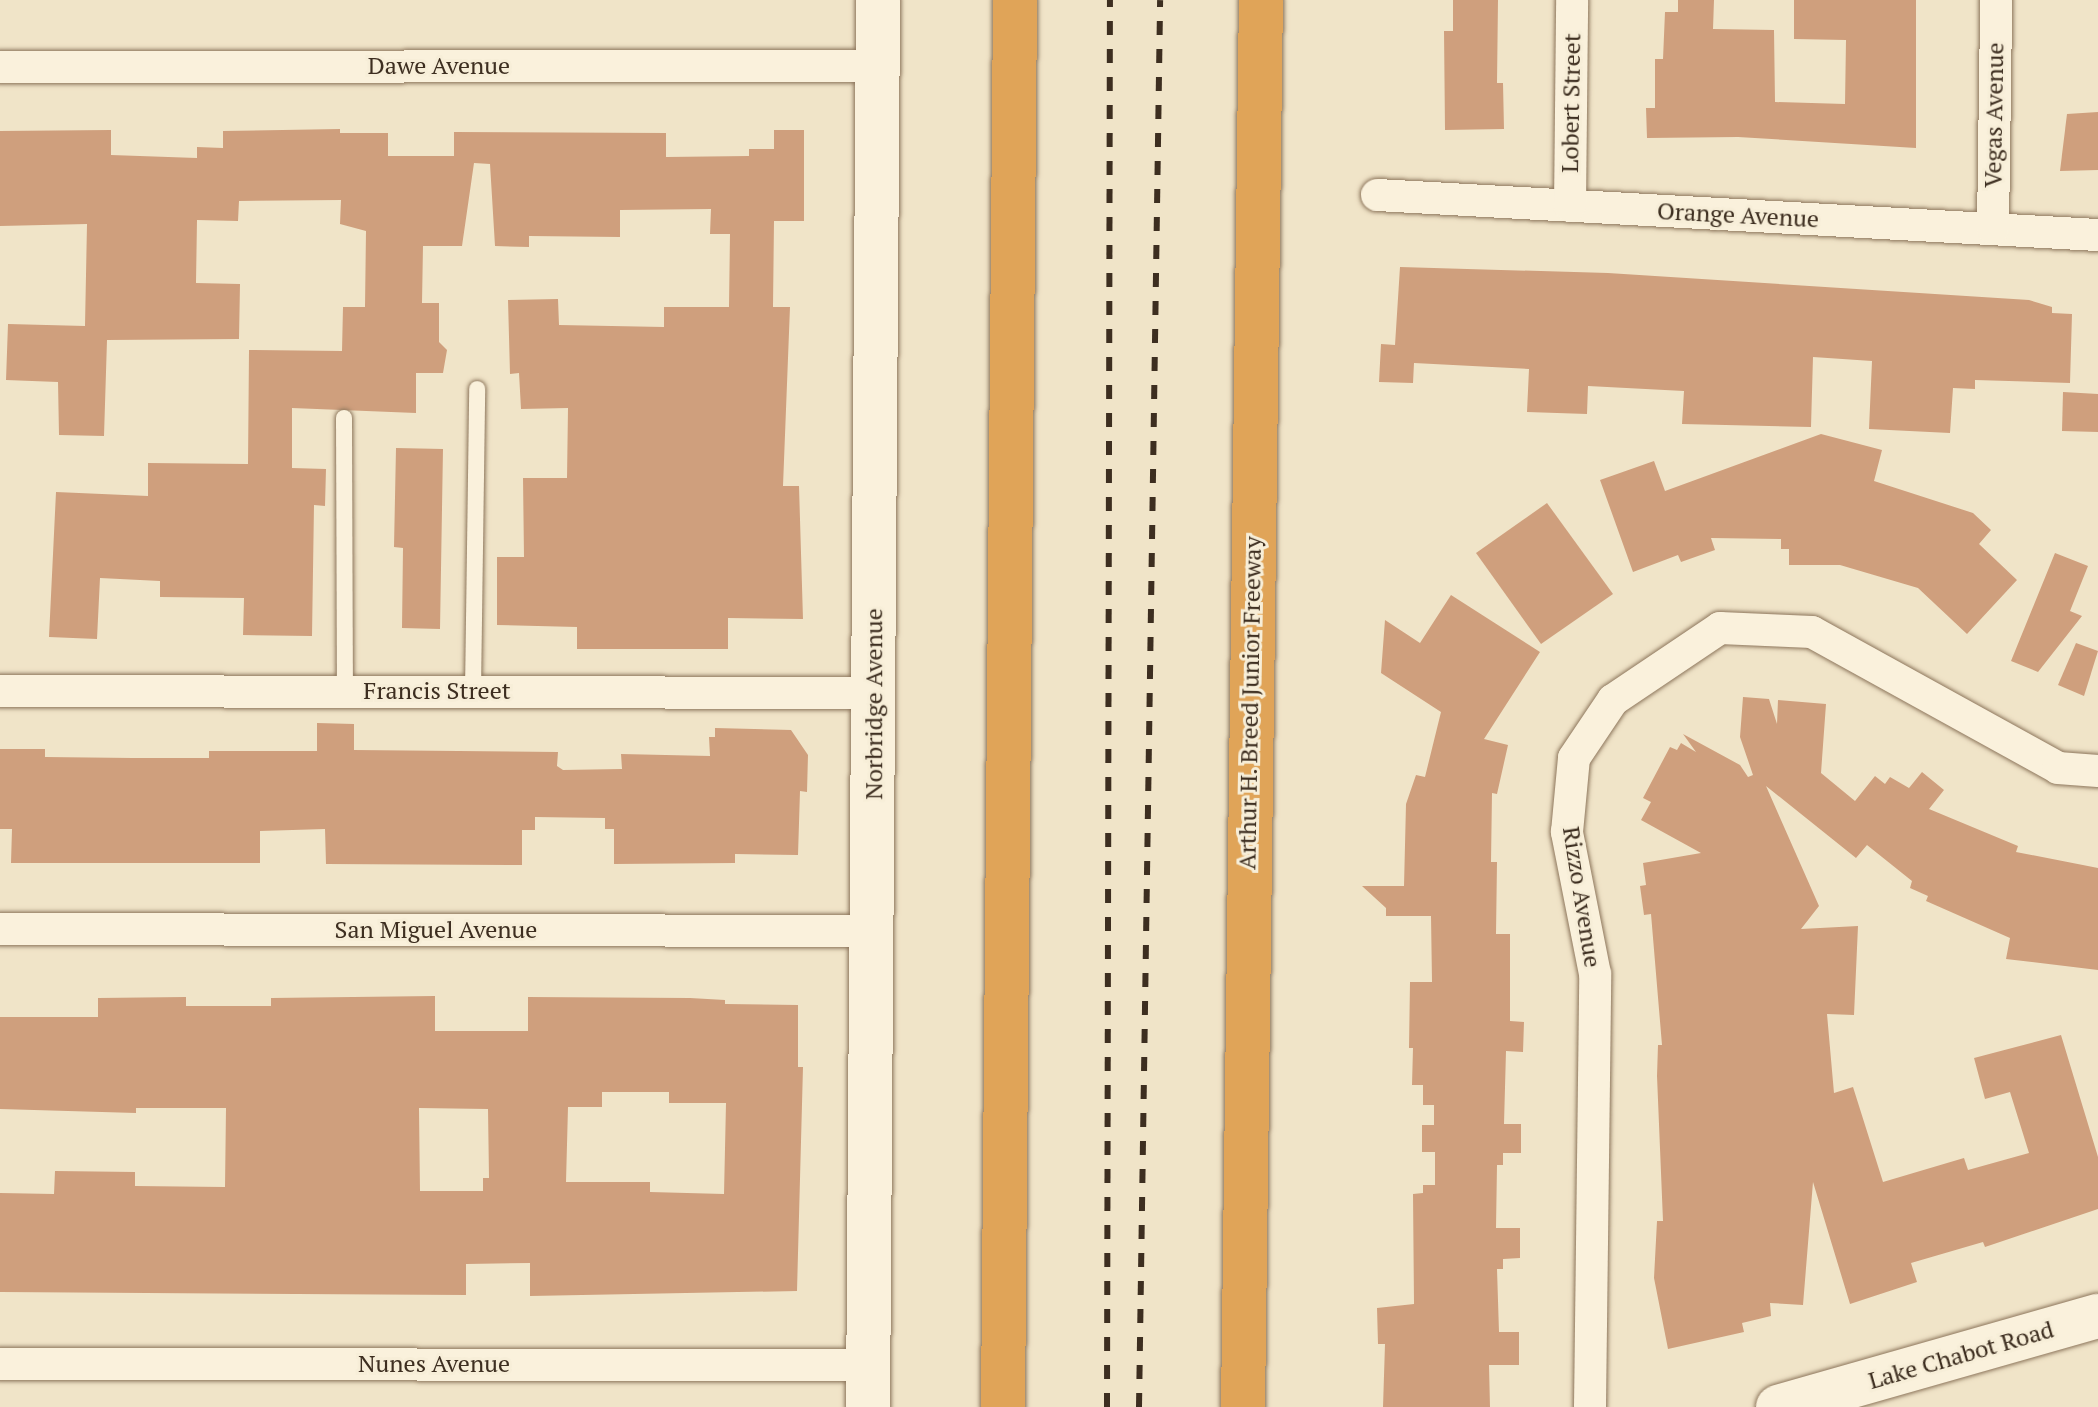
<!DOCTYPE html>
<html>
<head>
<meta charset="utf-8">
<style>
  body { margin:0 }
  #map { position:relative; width:2098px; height:1407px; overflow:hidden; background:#f0e4c8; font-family:"PT Serif",serif }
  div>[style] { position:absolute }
  .building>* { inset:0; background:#cf9f7d }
  .roads { filter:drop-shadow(0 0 2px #8d765c) drop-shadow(0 0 2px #8d765c) }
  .lane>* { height:16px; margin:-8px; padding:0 8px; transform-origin:8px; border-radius:8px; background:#faf1dc }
  .street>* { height:32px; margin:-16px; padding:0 16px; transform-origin:16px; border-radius:16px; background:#faf1dc }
  .secondary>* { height:44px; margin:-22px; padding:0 22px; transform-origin:22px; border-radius:22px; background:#faf1dc }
  .highway>* { height:44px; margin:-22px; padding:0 22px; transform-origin:22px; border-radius:22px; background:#e0a458 }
  .rail>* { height:6px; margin-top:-3px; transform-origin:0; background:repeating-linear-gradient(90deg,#3d2e20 0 14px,transparent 0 28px) }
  span { translate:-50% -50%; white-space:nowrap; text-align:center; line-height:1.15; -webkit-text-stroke:6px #f7eed8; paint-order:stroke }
  .street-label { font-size:24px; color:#3d2e20 }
</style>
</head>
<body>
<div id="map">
  <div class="building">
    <div style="clip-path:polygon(1453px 0,1498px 0,1497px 83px,1503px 83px,1504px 129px,1445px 130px,1444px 31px,1453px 31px)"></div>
    <div style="clip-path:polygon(1678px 0,1714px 0,1713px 29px,1774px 30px,1775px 102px,1845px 104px,1846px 40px,1794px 39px,1794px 0,1916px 0,1916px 148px,1738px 137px,1647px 138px,1646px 108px,1655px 108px,1655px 59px,1663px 59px,1665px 12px,1678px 12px)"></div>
    <div style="clip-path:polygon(2098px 112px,2098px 170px,2060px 171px,2067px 114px)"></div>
    <div style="clip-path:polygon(340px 129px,340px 133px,388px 133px,388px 156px,454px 156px,454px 132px,666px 133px,666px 157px,749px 156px,749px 149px,774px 149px,774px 130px,804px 130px,804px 221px,774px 221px,773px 307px,790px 307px,783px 486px,799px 486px,803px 619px,728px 618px,728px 649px,577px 649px,577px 627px,497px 625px,497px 557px,524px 557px,523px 478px,567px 478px,568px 408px,521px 409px,519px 373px,510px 374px,508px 300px,558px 299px,559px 325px,664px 327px,664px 307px,729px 307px,730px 234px,710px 234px,711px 209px,620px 210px,620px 237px,529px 236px,529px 247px,495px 246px,490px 164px,474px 163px,462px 246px,423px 246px,422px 303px,439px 303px,439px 342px,447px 350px,443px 373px,416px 373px,416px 413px,292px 408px,292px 468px,326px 469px,325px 506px,314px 505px,312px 636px,243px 635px,244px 598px,160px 597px,160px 581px,100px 578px,97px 639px,49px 637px,56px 492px,148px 496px,148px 463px,248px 464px,249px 350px,342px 351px,343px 307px,365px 307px,366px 231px,340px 224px,341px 200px,239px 201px,238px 221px,197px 220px,196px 283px,240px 284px,239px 339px,107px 340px,104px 436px,59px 435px,58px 382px,6px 380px,8px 324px,85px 326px,87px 224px,0 226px,0 131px,111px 130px,111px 155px,197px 158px,197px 147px,223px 148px,223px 131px)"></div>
    <div style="clip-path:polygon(1400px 267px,1608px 273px,2029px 300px,2052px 307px,2052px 313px,2072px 314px,2070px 383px,1975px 380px,1975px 389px,1953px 388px,1950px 433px,1869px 429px,1872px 361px,1813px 357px,1811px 427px,1682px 424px,1684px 391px,1588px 386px,1587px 414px,1527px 412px,1529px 369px,1414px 363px,1413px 383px,1379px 382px,1381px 344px,1395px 345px)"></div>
    <div style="clip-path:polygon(2063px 392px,2098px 394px,2098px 432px,2062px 431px)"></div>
    <div style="clip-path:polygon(1821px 434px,1882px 450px,1874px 481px,1973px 513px,1991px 530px,1979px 544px,2017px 580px,1967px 634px,1918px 588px,1840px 565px,1789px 565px,1789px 549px,1781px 549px,1781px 539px,1711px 538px,1715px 550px,1681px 562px,1678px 555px,1633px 572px,1600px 480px,1654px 461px,1665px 491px)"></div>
    <div style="clip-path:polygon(396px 448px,443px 449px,440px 629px,402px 628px,403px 548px,394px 547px)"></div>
    <div style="clip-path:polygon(1547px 503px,1613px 594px,1541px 644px,1476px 553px)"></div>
    <div style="clip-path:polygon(2055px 553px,2088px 566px,2070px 611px,2082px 616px,2038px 672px,2011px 661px)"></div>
    <div style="clip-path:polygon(1451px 595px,1540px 652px,1484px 739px,1508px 745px,1497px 794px,1492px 793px,1491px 862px,1497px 862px,1496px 934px,1510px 934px,1510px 1021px,1524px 1022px,1523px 1052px,1506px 1051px,1504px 1124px,1521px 1124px,1521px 1153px,1503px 1153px,1503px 1165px,1497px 1165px,1496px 1228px,1520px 1228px,1520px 1258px,1503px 1259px,1503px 1269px,1497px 1269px,1499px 1332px,1519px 1332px,1519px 1365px,1489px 1365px,1490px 1407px,1383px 1407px,1385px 1344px,1378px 1344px,1377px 1308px,1414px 1304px,1413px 1194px,1423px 1193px,1423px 1185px,1435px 1185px,1435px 1152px,1422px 1152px,1422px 1125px,1434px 1125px,1434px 1105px,1423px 1105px,1423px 1085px,1412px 1085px,1413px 1048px,1409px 1048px,1410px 982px,1432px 982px,1431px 916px,1386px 916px,1386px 908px,1362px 886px,1404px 886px,1406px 804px,1416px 775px,1425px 777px,1441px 712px,1381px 673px,1385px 620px,1420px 643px)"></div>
    <div style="clip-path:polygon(2076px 643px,2098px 651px,2084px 696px,2058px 685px)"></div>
    <div style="clip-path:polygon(1743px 697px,1769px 699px,1777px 724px,1778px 700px,1826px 704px,1821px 773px,1855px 801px,1875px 776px,1885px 784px,1890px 777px,1909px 788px,1922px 772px,1944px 790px,1929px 809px,2018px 846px,2016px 852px,2098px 868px,2098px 970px,2006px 959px,2010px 938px,1926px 901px,1928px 896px,1910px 888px,1912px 881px,1867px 845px,1856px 858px,1766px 786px,1819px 906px,1801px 929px,1858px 926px,1854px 1015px,1827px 1014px,1834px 1093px,1853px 1087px,1883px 1182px,1964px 1158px,1968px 1170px,2029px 1153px,2010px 1092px,1985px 1099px,1974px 1058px,2061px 1035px,2098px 1157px,2098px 1209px,1985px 1247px,1983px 1242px,1911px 1263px,1917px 1282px,1850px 1304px,1813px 1182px,1803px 1305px,1770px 1303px,1771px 1316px,1742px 1323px,1744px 1332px,1668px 1349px,1654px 1278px,1657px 1221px,1663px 1221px,1657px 1076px,1658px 1045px,1662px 1045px,1651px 914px,1644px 915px,1640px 886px,1646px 885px,1643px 863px,1701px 853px,1641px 820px,1651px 802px,1643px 798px,1670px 747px,1677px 750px,1681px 743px,1696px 752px,1683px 734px,1740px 765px,1748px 777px,1753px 775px,1740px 737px)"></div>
    <div style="clip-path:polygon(317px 723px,354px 724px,354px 750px,558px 752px,557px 766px,563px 770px,622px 769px,621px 754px,710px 756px,709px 737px,715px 737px,715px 728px,791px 730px,808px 755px,807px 792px,800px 791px,798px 855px,735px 854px,735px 863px,614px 864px,614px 829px,605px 829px,605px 818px,535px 817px,535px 830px,522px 830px,522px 865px,326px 864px,325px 829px,260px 831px,260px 863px,11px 863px,12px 829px,0 829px,0 749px,45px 749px,45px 757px,133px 758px,209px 758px,209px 751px,317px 751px)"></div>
    <div style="clip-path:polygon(evenodd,435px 996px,435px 1031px,528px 1031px,528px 997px,690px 998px,725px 1000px,725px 1004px,798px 1005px,798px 1067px,803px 1067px,797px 1291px,530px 1296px,530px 1263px,466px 1264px,466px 1295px,0 1292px,0 1193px,54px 1194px,55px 1171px,135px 1172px,135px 1186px,225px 1187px,226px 1108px,136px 1108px,136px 1113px,0 1109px,0 1017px,98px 1017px,98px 998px,186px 997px,186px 1006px,271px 1006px,271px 998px,435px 996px,602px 1092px,669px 1092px,669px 1103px,726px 1103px,724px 1194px,650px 1192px,650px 1182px,566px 1182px,568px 1107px,602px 1107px,602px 1092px,435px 996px,419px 1108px,488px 1109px,489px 1178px,483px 1178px,483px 1191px,420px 1191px,419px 1108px)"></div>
  </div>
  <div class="roads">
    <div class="lane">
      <div style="left:344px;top:418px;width:273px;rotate:89.8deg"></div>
      <div style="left:473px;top:691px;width:302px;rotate:-89.2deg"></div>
    </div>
    <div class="street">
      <div style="left:0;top:67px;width:878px;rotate:-0.07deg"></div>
      <div style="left:1377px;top:195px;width:722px;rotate:3.18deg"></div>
      <div style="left:1570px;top:206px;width:206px;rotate:-89.4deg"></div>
      <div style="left:1993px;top:229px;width:229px;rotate:-89.2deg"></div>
      <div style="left:0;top:691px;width:874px;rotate:0.13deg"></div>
      <div style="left:0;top:929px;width:873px;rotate:0.13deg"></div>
      <div style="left:0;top:1364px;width:868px;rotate:0.07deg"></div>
      <div style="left:1590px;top:1407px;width:433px;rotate:-89.3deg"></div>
      <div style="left:1595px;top:974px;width:145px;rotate:-101.2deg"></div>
      <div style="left:1567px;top:832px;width:74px;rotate:-84.6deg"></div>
      <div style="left:1574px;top:758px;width:70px;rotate:-56.1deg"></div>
      <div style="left:1613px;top:700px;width:129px;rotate:-33.9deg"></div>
      <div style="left:1720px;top:628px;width:92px;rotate:2.5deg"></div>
      <div style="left:1812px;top:632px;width:281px;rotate:28.9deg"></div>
      <div style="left:2058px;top:768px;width:40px;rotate:4.3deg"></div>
    </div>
    <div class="secondary">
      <div style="left:868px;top:1407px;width:1407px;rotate:-89.59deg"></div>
      <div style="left:1778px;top:1407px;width:333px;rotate:-15.9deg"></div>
    </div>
    <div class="highway">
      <div style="left:1003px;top:1407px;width:1407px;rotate:-89.51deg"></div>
      <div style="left:1243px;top:1407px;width:1407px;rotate:-89.27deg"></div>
    </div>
  </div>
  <div class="rail">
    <div style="left:1107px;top:1407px;width:1407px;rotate:-89.88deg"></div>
    <div style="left:1139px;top:1407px;width:1407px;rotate:-89.14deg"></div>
  </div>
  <div class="street-label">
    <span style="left:439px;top:66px">Dawe Avenue</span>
    <span style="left:1571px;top:103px;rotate:-89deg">Lobert Street</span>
    <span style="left:1994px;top:115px;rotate:-89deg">Vegas Avenue</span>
    <span style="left:1738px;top:215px;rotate:3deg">Orange Avenue</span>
    <span style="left:437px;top:691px">Francis Street</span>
    <span style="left:1250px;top:703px;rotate:-89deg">Arthur H. Breed Junior Freeway</span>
    <span style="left:874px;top:704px;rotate:-90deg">Norbridge Avenue</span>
    <span style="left:1582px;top:897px;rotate:81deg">Rizzo Avenue</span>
    <span style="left:436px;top:930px">San Miguel Avenue</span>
    <span style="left:1961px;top:1355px;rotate:-16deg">Lake Chabot Road</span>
    <span style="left:434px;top:1364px">Nunes Avenue</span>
  </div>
</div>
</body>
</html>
